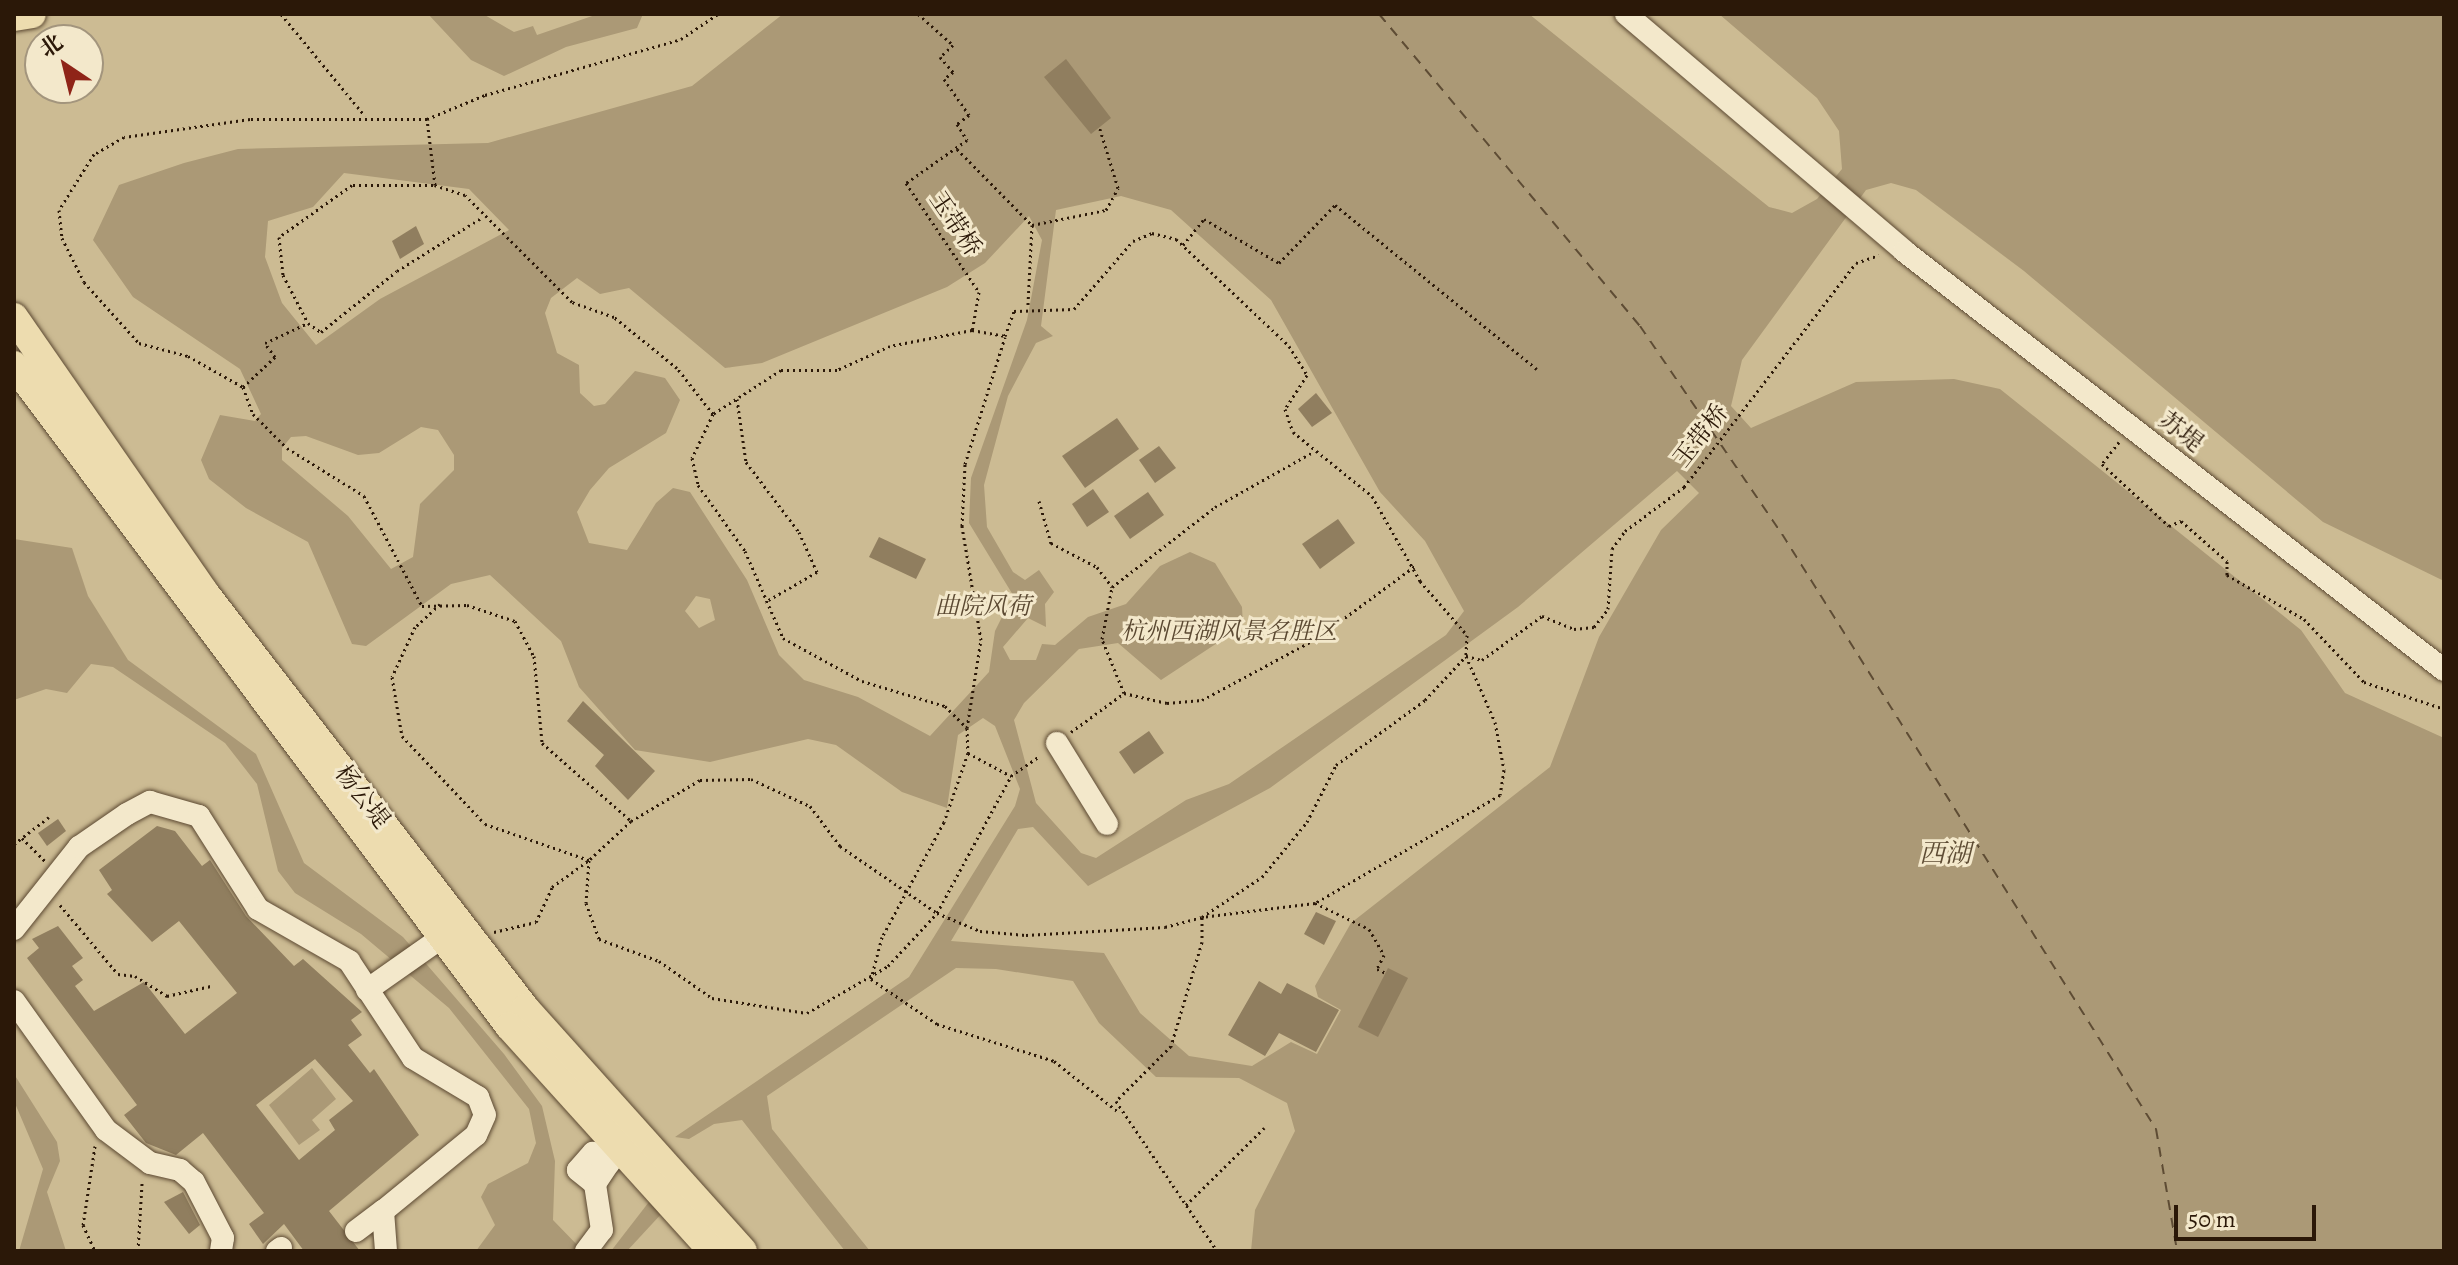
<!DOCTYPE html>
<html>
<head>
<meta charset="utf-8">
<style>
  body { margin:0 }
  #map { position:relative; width:2458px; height:1265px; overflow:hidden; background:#eddcaf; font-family:Alegreya,"Noto Serif SC",serif }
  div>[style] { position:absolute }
  .green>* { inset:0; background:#ccbb93 }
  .water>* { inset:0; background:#ab9976 }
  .ferry>* { height:2px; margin-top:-1px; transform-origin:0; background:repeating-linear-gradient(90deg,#5e4c34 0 10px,transparent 0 18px) }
  .building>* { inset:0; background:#907e5f }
  .path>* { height:3px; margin-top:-1.5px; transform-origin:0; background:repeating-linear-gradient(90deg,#2b1808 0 2px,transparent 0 6px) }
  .roads { filter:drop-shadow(0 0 2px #5c4932) drop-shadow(0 0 2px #5c4932) }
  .minor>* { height:22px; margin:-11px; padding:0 11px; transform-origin:11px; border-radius:11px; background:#f3e8cb }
  .major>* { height:28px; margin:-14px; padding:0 14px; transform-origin:14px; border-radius:14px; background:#eddcaf }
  span { translate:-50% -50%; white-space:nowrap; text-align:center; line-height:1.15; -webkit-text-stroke:6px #f3e8cb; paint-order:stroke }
  .street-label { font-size:24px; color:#2b1808 }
  .park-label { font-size:24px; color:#5b4932; font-style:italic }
  .water-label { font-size:26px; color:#5e4c34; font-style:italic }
  .frame { position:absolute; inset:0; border:16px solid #2b1808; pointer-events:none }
  .north { position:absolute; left:24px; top:24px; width:80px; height:80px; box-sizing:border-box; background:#f3e8cb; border:2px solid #a3957d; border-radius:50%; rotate:325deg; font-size:22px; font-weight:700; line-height:32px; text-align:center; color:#2b1808 }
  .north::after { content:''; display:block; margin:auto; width:28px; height:36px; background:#8f2418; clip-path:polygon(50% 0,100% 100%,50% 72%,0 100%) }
  .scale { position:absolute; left:2174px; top:1205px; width:142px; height:36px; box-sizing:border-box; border:4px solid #2b1808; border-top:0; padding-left:10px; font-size:24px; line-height:28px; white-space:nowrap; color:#2b1808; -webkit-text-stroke:6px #f3e8cb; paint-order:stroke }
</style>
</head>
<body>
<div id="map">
  <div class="green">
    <div style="clip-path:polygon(evenodd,14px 14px,2444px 14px,2444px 1251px,14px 1251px,14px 14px,40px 40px,88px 40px,88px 88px,40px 88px,40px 40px)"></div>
  </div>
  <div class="water">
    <div style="clip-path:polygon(428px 14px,483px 14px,514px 32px,533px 26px,537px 35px,598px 14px,643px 14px,637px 28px,566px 47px,504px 76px,471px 60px)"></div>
    <div style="clip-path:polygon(evenodd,783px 14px,1529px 14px,1769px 207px,1792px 213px,1817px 199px,1842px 169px,1839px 131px,1817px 98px,1719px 14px,2444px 14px,2444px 581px,2323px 522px,2024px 271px,1916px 190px,1891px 183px,1866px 190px,1742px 360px,1731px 406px,1751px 428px,1856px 382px,1954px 379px,2000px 389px,2301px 630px,2345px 693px,2444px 738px,2444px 1251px,1251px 1251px,1255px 1210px,1295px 1131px,1287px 1103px,1239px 1078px,1156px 1077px,1099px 1023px,1073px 981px,996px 969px,956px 968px,767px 1096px,772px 1129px,870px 1251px,845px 1251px,742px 1120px,714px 1124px,689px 1139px,675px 1137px,909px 977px,1015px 806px,1020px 789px,995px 726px,983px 718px,958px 735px,947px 808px,902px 792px,836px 745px,808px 739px,710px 762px,635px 750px,579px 687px,561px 641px,490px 575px,451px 584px,366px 646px,352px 644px,308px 542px,246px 508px,209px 479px,201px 460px,220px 415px,255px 421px,261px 414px,240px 369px,133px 297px,93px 240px,119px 185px,184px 163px,238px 149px,488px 143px,692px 86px,783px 14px,344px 173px,469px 189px,509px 230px,380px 299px,316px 345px,282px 303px,265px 257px,268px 221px,313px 207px,344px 173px,783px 14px,1121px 196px,1171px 210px,1271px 300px,1380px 492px,1425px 541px,1464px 611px,1446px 635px,1229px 784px,1186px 800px,1096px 858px,1081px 853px,1036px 803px,1014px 720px,1024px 703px,1079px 649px,1118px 643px,1161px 680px,1243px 626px,1242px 607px,1215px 563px,1190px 552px,1160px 566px,1126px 604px,1088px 617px,1055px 645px,1042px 644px,1036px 660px,1010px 660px,1003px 647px,1028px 618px,1046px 627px,1045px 604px,1054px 592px,1039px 570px,1025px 580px,1013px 572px,987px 527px,984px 485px,1008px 396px,1036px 343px,1053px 336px,1041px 326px,1056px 210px,1121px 196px,783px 14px,1029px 216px,1042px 240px,1027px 320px,971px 478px,969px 523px,1013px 595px,995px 631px,989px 672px,930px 736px,858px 697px,804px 680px,779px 655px,747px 580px,690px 492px,673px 488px,656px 503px,627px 550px,589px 543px,577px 512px,590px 490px,609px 468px,666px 433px,680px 400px,665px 378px,635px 371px,605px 404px,594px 406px,580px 393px,579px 365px,557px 353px,545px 313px,551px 298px,577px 278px,600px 294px,629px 288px,725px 368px,762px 363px,947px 287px,985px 263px,1029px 216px,783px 14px,421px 427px,438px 430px,454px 455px,454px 470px,420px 504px,413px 557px,391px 569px,348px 516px,282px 460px,282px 448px,291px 437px,306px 436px,358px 455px,379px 453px,421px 427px,783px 14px,1677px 471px,1699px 493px,1661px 530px,1599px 637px,1550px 767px,1351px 923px,1315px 986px,1318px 997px,1341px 1010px,1317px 1054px,1291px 1042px,1252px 1066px,1189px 1056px,1140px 1013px,1104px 953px,951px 941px,1018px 829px,1033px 827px,1088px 886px,1270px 788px,1518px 607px,1677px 471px,783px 14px,696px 596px,710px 599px,715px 620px,699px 628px,685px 611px,696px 596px)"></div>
    <div style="clip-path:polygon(14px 539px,72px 548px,88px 596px,128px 660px,256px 754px,304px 863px,403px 937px,504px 1054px,542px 1106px,555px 1161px,553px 1220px,583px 1251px,476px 1251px,495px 1225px,481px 1197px,488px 1184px,528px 1163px,536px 1143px,529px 1109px,449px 1008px,361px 934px,295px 893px,278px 871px,257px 784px,225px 743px,113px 667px,91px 664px,67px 693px,46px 689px,14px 700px)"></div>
    <div style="clip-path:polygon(312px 1068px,336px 1099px,312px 1120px,320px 1130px,299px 1145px,269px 1105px)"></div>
    <div style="clip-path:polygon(14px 1074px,57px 1142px,60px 1161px,47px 1192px,66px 1251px,19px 1251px,43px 1169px,14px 1101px)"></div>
    <div style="clip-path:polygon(652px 1198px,664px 1211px,627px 1251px,611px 1251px)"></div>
  </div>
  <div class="ferry">
    <div style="left:1379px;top:14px;width:407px;rotate:50.1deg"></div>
    <div style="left:1640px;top:326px;width:252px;rotate:55.7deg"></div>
    <div style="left:1782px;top:534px;width:703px;rotate:57.85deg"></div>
    <div style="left:2156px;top:1129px;width:124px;rotate:80.2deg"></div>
  </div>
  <div class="building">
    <div style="clip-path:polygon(1066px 59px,1111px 118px,1091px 134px,1044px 77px)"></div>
    <div style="clip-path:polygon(416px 226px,424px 244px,400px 259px,392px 241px)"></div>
    <div style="clip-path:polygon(1316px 393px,1332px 413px,1312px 427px,1298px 409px)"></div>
    <div style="clip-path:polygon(1117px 418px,1139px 449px,1085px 488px,1062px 456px)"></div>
    <div style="clip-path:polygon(1159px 446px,1176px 468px,1155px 483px,1139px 460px)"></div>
    <div style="clip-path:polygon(1093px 489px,1109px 512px,1087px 527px,1072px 504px)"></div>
    <div style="clip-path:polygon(1148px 492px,1164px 515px,1130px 539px,1114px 516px)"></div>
    <div style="clip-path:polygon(1338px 519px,1355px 543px,1320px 569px,1302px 544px)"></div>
    <div style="clip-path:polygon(879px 537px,926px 559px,916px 579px,869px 557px)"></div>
    <div style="clip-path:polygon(583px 701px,655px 771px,628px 800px,595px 766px,604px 755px,567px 721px)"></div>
    <div style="clip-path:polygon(1149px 731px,1164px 753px,1134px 774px,1119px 752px)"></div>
    <div style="clip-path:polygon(58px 819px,66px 831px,47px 846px,38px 833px)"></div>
    <div style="clip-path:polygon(evenodd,157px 826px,175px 831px,202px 866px,210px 860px,246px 916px,294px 966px,303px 959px,362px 1012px,351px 1020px,362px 1035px,348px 1045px,370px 1073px,374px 1069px,419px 1135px,329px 1211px,360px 1251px,304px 1251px,284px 1224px,263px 1244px,249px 1224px,264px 1213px,203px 1133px,176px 1155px,146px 1143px,124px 1115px,137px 1105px,27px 958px,39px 948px,32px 939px,58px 926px,83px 958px,72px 966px,83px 980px,75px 986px,94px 1011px,144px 982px,185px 1034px,237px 993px,179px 921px,152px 942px,107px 894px,112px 890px,99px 870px,157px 826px,315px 1059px,353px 1101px,329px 1120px,335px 1130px,299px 1160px,256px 1105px,315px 1059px)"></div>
    <div style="clip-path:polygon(1316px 912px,1336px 921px,1324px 945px,1304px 934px)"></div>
    <div style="clip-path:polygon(1388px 968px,1408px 978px,1378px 1037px,1358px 1027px)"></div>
    <div style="clip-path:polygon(1259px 981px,1281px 994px,1287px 983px,1339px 1010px,1316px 1052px,1279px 1033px,1265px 1056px,1228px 1035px)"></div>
    <div style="clip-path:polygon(183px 1192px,200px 1225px,189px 1234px,164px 1202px)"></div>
  </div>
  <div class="path">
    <div style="left:281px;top:14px;width:132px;rotate:50.5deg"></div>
    <div style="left:918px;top:14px;width:47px;rotate:41.5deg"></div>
    <div style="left:953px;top:45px;width:18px;rotate:137deg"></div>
    <div style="left:940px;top:57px;width:20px;rotate:49deg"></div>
    <div style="left:953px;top:72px;width:11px;rotate:142deg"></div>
    <div style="left:944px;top:79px;width:44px;rotate:55.2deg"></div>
    <div style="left:969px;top:115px;width:15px;rotate:143deg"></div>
    <div style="left:957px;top:124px;width:19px;rotate:58deg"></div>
    <div style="left:967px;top:140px;width:75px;rotate:144.8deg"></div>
    <div style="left:906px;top:183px;width:131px;rotate:56.2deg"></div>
    <div style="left:979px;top:292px;width:39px;rotate:100deg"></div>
    <div style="left:972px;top:330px;width:84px;rotate:169deg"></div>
    <div style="left:890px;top:346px;width:58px;rotate:155.6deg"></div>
    <div style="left:837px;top:370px;width:56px;rotate:180deg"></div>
    <div style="left:781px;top:370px;width:81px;rotate:147.1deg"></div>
    <div style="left:713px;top:414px;width:58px;rotate:-128deg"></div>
    <div style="left:677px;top:368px;width:81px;rotate:-141deg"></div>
    <div style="left:614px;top:317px;width:45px;rotate:-160.3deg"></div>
    <div style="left:572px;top:302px;width:151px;rotate:-135deg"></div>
    <div style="left:465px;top:195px;width:32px;rotate:-162deg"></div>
    <div style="left:435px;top:185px;width:66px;rotate:-96.9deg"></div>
    <div style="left:427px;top:119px;width:177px;rotate:180deg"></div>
    <div style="left:250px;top:119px;width:127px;rotate:171.9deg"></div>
    <div style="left:124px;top:137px;width:34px;rotate:150deg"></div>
    <div style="left:94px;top:154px;width:66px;rotate:122deg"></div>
    <div style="left:59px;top:210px;width:28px;rotate:84deg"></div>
    <div style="left:62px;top:238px;width:49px;rotate:63.4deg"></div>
    <div style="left:84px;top:282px;width:82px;rotate:48deg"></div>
    <div style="left:139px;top:343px;width:51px;rotate:14.9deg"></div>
    <div style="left:188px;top:356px;width:63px;rotate:29.4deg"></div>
    <div style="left:243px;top:387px;width:29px;rotate:70deg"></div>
    <div style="left:253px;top:414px;width:48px;rotate:45deg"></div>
    <div style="left:287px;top:448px;width:91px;rotate:31.9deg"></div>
    <div style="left:364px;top:496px;width:124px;rotate:62.2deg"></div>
    <div style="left:422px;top:606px;width:45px;rotate:-1.3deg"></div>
    <div style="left:467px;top:605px;width:51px;rotate:18.4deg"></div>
    <div style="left:515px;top:621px;width:40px;rotate:62deg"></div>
    <div style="left:534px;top:656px;width:87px;rotate:84.7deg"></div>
    <div style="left:542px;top:743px;width:118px;rotate:41.2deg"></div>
    <div style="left:631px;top:821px;width:57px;rotate:137.1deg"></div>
    <div style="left:589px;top:860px;width:43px;rotate:94deg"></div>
    <div style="left:586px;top:903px;width:38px;rotate:70deg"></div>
    <div style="left:599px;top:939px;width:64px;rotate:20.1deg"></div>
    <div style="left:659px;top:961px;width:65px;rotate:34.9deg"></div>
    <div style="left:712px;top:998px;width:96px;rotate:9deg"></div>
    <div style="left:807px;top:1013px;width:94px;rotate:-30.1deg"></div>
    <div style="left:888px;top:966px;width:72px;rotate:-47.2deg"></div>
    <div style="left:937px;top:913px;width:47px;rotate:22.7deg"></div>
    <div style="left:980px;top:931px;width:46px;rotate:5deg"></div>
    <div style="left:1026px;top:935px;width:139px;rotate:-3.3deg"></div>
    <div style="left:1165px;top:927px;width:38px;rotate:-15deg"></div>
    <div style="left:1202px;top:917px;width:25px;rotate:90deg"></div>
    <div style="left:1202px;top:942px;width:109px;rotate:106.6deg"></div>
    <div style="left:1171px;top:1046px;width:78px;rotate:135deg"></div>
    <div style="left:1116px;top:1101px;width:181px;rotate:56deg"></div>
    <div style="left:427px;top:119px;width:63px;rotate:-22.5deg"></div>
    <div style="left:485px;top:95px;width:204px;rotate:-15.9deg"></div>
    <div style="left:681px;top:39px;width:45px;rotate:-34deg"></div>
    <div style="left:957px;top:149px;width:107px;rotate:45.4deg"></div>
    <div style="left:1032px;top:225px;width:80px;rotate:92.9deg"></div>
    <div style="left:433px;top:185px;width:81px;rotate:180deg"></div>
    <div style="left:352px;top:185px;width:90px;rotate:144.5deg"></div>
    <div style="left:279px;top:237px;width:38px;rotate:84deg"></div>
    <div style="left:283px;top:275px;width:54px;rotate:62.5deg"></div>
    <div style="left:308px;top:323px;width:16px;rotate:35deg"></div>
    <div style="left:321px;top:332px;width:97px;rotate:-38.8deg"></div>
    <div style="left:397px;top:271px;width:99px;rotate:-32.2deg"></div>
    <div style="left:1032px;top:225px;width:76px;rotate:-11.5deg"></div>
    <div style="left:1106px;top:210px;width:25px;rotate:-61deg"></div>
    <div style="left:1118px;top:188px;width:65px;rotate:-107deg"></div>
    <div style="left:1183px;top:245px;width:33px;rotate:-51deg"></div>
    <div style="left:1204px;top:219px;width:87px;rotate:30.4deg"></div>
    <div style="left:1279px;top:263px;width:81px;rotate:-46deg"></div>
    <div style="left:1335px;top:205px;width:260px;rotate:39.1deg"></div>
    <div style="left:972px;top:330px;width:34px;rotate:10deg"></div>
    <div style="left:1005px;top:336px;width:27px;rotate:-70deg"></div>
    <div style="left:1014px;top:311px;width:60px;rotate:-1.9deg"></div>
    <div style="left:1074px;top:309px;width:90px;rotate:-49.1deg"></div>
    <div style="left:1133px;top:241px;width:21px;rotate:-23deg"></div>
    <div style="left:1152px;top:233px;width:25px;rotate:14deg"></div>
    <div style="left:1176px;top:239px;width:156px;rotate:43.4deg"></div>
    <div style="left:1289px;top:346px;width:34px;rotate:58deg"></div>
    <div style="left:1307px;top:375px;width:40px;rotate:122.9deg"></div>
    <div style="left:1285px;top:409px;width:24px;rotate:71deg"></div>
    <div style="left:1293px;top:432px;width:102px;rotate:39deg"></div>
    <div style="left:1372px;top:496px;width:98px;rotate:60.5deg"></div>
    <div style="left:1420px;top:581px;width:72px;rotate:49deg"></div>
    <div style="left:1467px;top:635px;width:21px;rotate:93deg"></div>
    <div style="left:1466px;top:656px;width:16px;rotate:14deg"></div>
    <div style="left:1482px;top:660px;width:74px;rotate:-36.3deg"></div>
    <div style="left:1542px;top:616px;width:35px;rotate:22deg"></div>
    <div style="left:1574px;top:629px;width:20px;rotate:-6deg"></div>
    <div style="left:1594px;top:627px;width:23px;rotate:-52deg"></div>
    <div style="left:1608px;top:609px;width:60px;rotate:-86.2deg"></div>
    <div style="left:1612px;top:549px;width:22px;rotate:-54deg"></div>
    <div style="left:1625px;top:531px;width:74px;rotate:-36.7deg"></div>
    <div style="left:1684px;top:487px;width:282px;rotate:-52.5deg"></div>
    <div style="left:1856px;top:263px;width:24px;rotate:-19deg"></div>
    <div style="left:243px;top:387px;width:44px;rotate:-43.2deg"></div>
    <div style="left:275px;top:357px;width:17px;rotate:-126deg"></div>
    <div style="left:265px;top:343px;width:47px;rotate:-24.9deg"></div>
    <div style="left:737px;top:399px;width:64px;rotate:81.9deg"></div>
    <div style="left:746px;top:462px;width:88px;rotate:52.9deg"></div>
    <div style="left:799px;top:532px;width:44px;rotate:65.8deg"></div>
    <div style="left:817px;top:572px;width:60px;rotate:150deg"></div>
    <div style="left:713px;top:414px;width:49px;rotate:115.5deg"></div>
    <div style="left:692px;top:458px;width:28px;rotate:77deg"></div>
    <div style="left:698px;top:485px;width:81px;rotate:54.5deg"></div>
    <div style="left:745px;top:551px;width:95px;rotate:66.4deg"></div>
    <div style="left:783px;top:638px;width:90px;rotate:28.6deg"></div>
    <div style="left:862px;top:681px;width:87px;rotate:16.8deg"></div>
    <div style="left:945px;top:706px;width:31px;rotate:45deg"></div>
    <div style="left:967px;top:728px;width:25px;rotate:88deg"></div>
    <div style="left:968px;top:753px;width:73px;rotate:109.2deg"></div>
    <div style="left:944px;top:822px;width:131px;rotate:118.3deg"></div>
    <div style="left:882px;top:937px;width:43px;rotate:104.7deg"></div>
    <div style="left:871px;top:979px;width:80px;rotate:34.3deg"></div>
    <div style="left:937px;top:1024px;width:123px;rotate:17.5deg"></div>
    <div style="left:1054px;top:1061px;width:80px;rotate:38.4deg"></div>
    <div style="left:2119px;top:442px;width:28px;rotate:128deg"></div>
    <div style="left:2102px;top:464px;width:91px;rotate:42.8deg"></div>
    <div style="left:2169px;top:526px;width:13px;rotate:-23deg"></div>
    <div style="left:2181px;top:521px;width:61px;rotate:41deg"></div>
    <div style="left:2227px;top:561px;width:14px;rotate:90deg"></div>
    <div style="left:2227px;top:575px;width:89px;rotate:29.7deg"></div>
    <div style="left:2304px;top:619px;width:87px;rotate:46.4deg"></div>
    <div style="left:2364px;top:682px;width:84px;rotate:18.6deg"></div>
    <div style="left:1039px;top:501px;width:44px;rotate:74.1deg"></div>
    <div style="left:1051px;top:543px;width:52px;rotate:27.6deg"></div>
    <div style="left:1097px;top:567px;width:25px;rotate:53deg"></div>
    <div style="left:440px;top:604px;width:34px;rotate:137deg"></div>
    <div style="left:415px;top:627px;width:55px;rotate:114.7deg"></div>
    <div style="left:392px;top:677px;width:60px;rotate:80.4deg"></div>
    <div style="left:402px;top:736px;width:121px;rotate:46.7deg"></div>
    <div style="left:485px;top:824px;width:110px;rotate:19.1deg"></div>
    <div style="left:1466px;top:656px;width:72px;rotate:66.3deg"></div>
    <div style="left:1495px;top:722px;width:49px;rotate:79.4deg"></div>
    <div style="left:1504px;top:770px;width:25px;rotate:99deg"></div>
    <div style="left:1500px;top:795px;width:214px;rotate:149.7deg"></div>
    <div style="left:1315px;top:903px;width:114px;rotate:172.9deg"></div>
    <div style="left:1202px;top:917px;width:72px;rotate:-33.7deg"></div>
    <div style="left:1262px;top:877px;width:71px;rotate:-50.7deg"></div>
    <div style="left:1307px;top:822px;width:64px;rotate:-63deg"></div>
    <div style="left:1336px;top:765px;width:110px;rotate:-36.1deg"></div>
    <div style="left:1425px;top:700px;width:60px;rotate:-47deg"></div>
    <div style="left:1124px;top:693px;width:44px;rotate:13.1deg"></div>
    <div style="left:1167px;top:703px;width:35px;rotate:-5deg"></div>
    <div style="left:1202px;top:700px;width:129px;rotate:-28.2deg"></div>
    <div style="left:1316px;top:639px;width:123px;rotate:-36.4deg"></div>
    <div style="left:967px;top:728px;width:89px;rotate:-81deg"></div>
    <div style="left:981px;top:640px;width:116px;rotate:-99.5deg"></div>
    <div style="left:962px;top:526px;width:62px;rotate:-87.2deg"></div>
    <div style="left:965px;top:464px;width:133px;rotate:-72.5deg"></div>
    <div style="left:1071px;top:732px;width:66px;rotate:-36.3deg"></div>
    <div style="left:1124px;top:693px;width:58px;rotate:-112.2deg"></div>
    <div style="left:1102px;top:639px;width:53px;rotate:-79.1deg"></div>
    <div style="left:1112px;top:587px;width:130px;rotate:-37.8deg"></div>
    <div style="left:1215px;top:507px;width:112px;rotate:-29.3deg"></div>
    <div style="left:968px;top:753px;width:49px;rotate:28.1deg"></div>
    <div style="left:631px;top:821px;width:80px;rotate:-30.7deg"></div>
    <div style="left:700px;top:780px;width:51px;rotate:-1.1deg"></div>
    <div style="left:751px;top:779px;width:65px;rotate:24.6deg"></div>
    <div style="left:810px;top:806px;width:50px;rotate:53.1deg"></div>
    <div style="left:840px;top:846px;width:118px;rotate:34.6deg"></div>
    <div style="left:937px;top:913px;width:156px;rotate:-61.6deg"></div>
    <div style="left:1011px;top:776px;width:35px;rotate:-35deg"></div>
    <div style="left:22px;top:838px;width:33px;rotate:45deg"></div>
    <div style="left:14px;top:844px;width:44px;rotate:-37.6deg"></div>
    <div style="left:1315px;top:903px;width:60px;rotate:25.7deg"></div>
    <div style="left:1369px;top:929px;width:30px;rotate:60deg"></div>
    <div style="left:1384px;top:955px;width:16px;rotate:117deg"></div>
    <div style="left:1377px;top:969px;width:10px;rotate:24deg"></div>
    <div style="left:60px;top:905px;width:90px;rotate:50deg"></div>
    <div style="left:118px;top:974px;width:17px;rotate:7deg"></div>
    <div style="left:135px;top:976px;width:38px;rotate:32deg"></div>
    <div style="left:167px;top:996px;width:45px;rotate:-12.8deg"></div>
    <div style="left:494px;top:932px;width:43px;rotate:-13.4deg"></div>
    <div style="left:536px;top:922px;width:38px;rotate:-65deg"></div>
    <div style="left:552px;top:887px;width:46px;rotate:-36.1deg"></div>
    <div style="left:95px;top:1146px;width:80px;rotate:98.6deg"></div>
    <div style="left:83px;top:1225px;width:29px;rotate:65deg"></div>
    <div style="left:1186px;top:1205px;width:110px;rotate:-44.6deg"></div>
    <div style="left:138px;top:1251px;width:68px;rotate:-86.6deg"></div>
  </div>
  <div class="roads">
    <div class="minor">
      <div style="left:1626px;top:14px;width:365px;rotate:40.4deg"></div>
      <div style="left:1904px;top:251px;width:683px;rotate:37.81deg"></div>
      <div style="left:1057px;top:743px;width:95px;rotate:58.3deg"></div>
      <div style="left:14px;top:929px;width:105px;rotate:-51.6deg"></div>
      <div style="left:79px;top:847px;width:58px;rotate:-34.5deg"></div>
      <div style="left:127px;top:814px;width:26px;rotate:-28deg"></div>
      <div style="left:150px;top:802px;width:51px;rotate:15.9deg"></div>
      <div style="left:199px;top:816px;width:110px;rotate:57.6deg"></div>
      <div style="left:258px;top:909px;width:105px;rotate:29.7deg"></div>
      <div style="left:349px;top:961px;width:116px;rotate:56.6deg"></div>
      <div style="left:413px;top:1058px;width:76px;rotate:31deg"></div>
      <div style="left:478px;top:1097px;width:19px;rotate:69deg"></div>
      <div style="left:485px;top:1115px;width:22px;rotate:114deg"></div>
      <div style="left:476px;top:1135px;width:120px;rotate:140.7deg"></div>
      <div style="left:383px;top:1211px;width:40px;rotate:85.7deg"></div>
      <div style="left:367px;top:990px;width:90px;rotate:-35.1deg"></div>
      <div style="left:14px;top:1001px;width:158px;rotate:54.5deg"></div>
      <div style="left:106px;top:1130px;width:55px;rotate:36.9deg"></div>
      <div style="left:150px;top:1163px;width:31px;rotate:13deg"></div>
      <div style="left:180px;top:1170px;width:18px;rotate:41deg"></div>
      <div style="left:194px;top:1182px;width:63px;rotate:62.6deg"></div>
      <div style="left:223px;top:1238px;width:13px;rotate:99deg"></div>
      <div style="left:595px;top:1184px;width:22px;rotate:-141deg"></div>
      <div style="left:578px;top:1170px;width:23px;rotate:-49deg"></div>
      <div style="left:593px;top:1153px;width:19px;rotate:32deg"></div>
      <div style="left:356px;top:1231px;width:34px;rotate:-37deg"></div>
      <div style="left:277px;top:1251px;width:5px;rotate:-37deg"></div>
      <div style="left:586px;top:1251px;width:26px;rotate:-53deg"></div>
      <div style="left:602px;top:1230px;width:47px;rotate:-98.7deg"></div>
      <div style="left:595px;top:1184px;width:43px;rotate:-56.3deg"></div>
    </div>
    <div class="major">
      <div style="left:14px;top:17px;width:18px;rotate:-9deg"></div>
      <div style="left:14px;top:317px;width:336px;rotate:55.3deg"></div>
      <div style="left:205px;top:593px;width:524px;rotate:52.36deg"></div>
      <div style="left:525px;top:1008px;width:326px;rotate:48.1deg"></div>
      <div style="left:14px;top:365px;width:826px;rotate:53.17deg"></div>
      <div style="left:509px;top:1026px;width:303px;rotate:47.9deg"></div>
    </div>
  </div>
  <div class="street-label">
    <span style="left:955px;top:224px;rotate:56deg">玉带桥</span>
    <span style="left:2181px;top:432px;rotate:38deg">苏堤</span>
    <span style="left:1701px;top:436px;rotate:-52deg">玉带桥</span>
    <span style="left:362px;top:797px;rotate:52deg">杨公堤</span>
  </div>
  <div class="park-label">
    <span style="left:983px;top:607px">曲院风荷</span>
    <span style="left:1229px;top:632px">杭州西湖风景名胜区</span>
  </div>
  <div class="water-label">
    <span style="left:1945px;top:854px">西湖</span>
  </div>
  <div class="frame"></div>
  <div class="north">北</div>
  <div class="scale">50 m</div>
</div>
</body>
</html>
